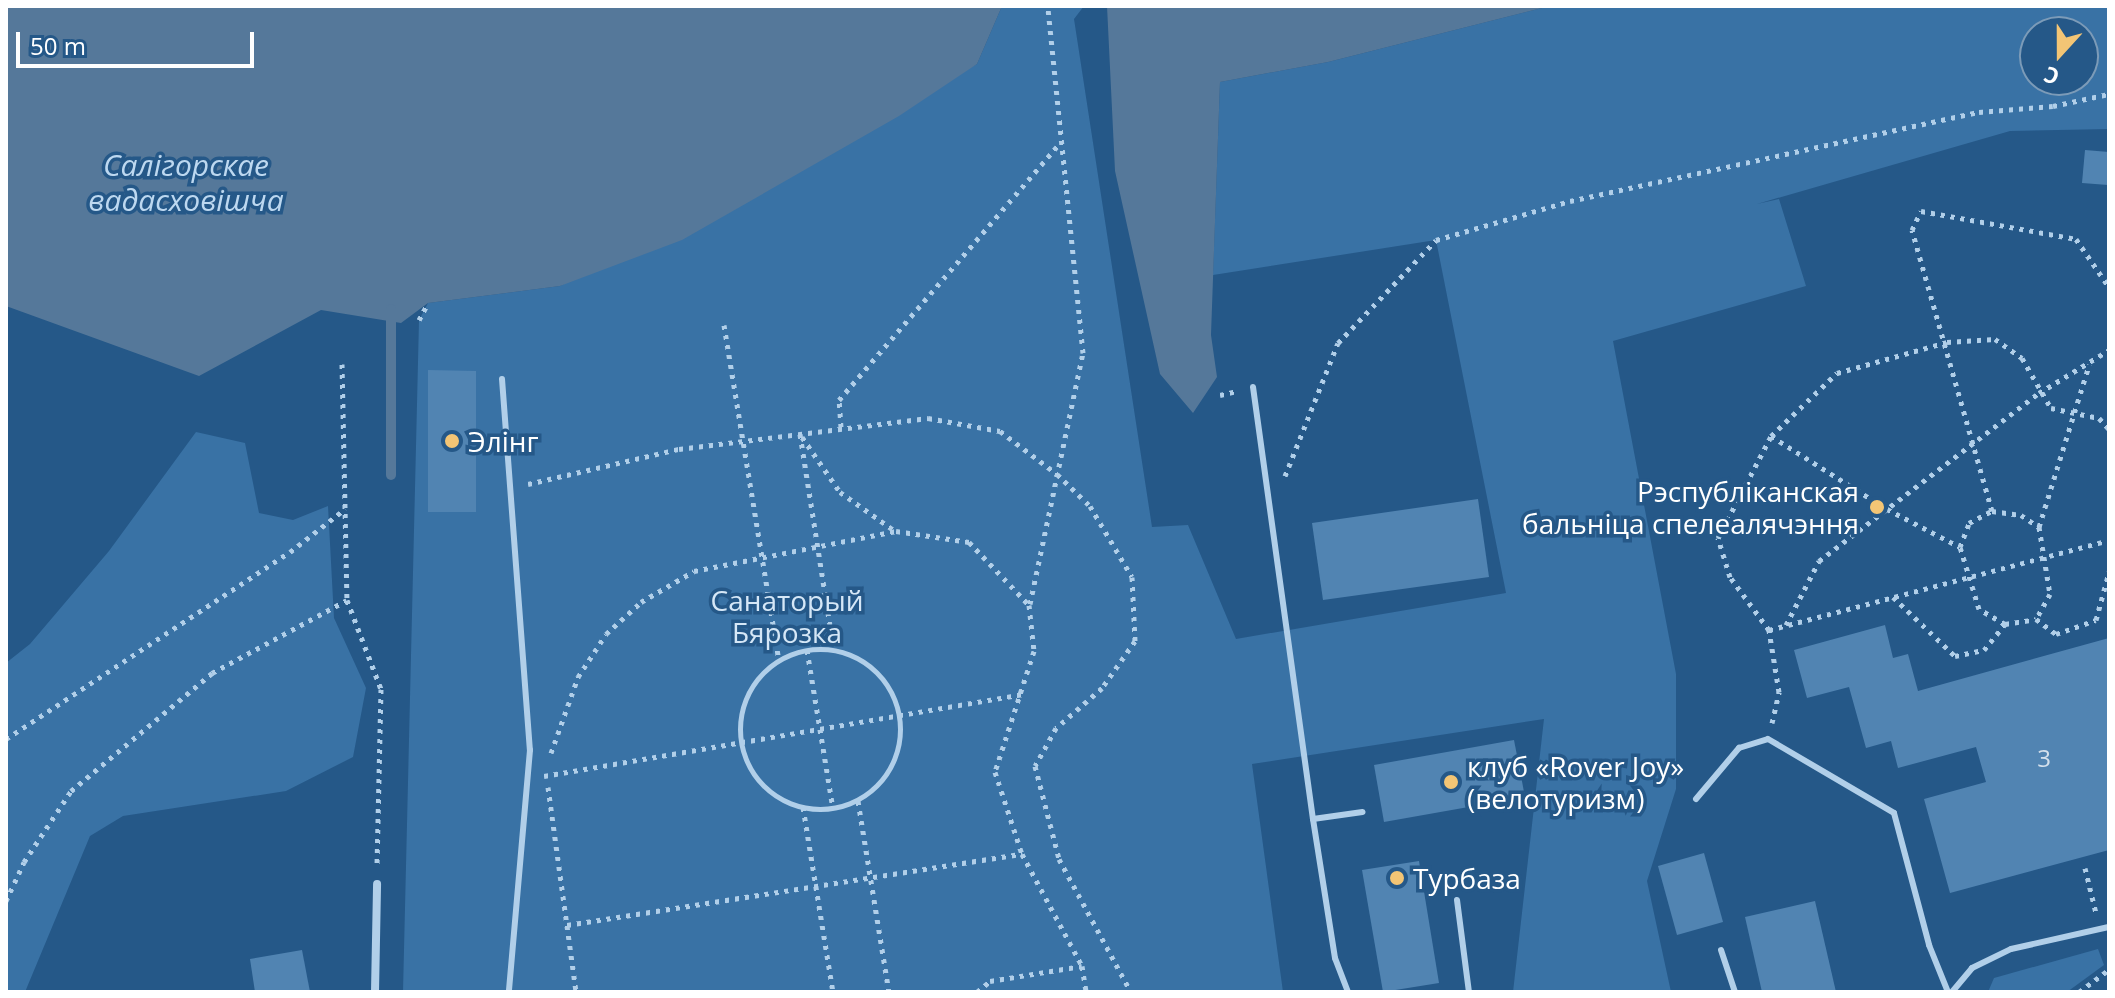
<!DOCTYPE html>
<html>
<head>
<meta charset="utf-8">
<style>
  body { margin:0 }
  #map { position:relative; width:2115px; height:998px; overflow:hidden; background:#255888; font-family:"Open Sans",sans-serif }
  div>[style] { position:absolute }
  .green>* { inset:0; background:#3972a5 }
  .water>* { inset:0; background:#55789a }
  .stream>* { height:10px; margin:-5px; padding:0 5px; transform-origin:5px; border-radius:5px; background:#55789a }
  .building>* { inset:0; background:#5184b2 }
  .path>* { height:5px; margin-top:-2.5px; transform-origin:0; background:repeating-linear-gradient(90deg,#b1cfe9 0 4px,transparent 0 10px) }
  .path>.ring { margin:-2.5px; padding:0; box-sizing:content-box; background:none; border:5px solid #b1cfe9; border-radius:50% }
  .lane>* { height:6px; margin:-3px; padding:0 3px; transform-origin:3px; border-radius:3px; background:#b1cfe9 }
  .street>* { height:8px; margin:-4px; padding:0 4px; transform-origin:4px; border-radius:4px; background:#b1cfe9 }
  .dots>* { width:22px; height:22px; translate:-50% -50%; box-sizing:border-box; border:4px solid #255888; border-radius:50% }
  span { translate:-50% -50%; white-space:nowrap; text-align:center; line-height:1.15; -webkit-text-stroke:7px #255888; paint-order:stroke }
  .number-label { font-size:24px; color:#d4e0ec }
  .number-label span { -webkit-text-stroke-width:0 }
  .poi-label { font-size:28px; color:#fff }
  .left { translate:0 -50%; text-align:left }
  .right { translate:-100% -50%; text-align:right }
  .park-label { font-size:28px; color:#d5e7f7 }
  .water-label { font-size:30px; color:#bdd8f0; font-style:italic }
  .frame { position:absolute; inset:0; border:8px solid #fff; pointer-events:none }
  .north { position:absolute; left:2019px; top:16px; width:80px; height:80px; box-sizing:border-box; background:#255888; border:2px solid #7c9bb8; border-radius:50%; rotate:201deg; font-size:22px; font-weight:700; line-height:32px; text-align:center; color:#fff }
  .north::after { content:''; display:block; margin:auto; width:28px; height:36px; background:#f3c575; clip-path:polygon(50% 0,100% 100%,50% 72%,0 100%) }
  .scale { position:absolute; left:16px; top:32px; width:238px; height:36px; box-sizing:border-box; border:4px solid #fff; border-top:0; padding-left:10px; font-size:24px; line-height:28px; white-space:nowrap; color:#fff; -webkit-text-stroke:6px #255888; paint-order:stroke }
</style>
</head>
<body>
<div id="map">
  <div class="green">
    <div style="clip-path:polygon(evenodd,1002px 6px,1084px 6px,1074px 19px,1152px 527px,1188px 525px,1236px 639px,1506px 593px,1436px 240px,1213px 275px,1220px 82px,1328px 62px,1550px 6px,2109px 6px,2109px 129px,2010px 131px,1757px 204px,1779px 199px,1806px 286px,1613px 341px,1676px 674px,1676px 789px,1647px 881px,1671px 992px,1513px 992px,1544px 719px,1252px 764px,1283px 992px,403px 992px,419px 320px,428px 303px,560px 286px,977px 64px,1002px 6px,2035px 32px,2083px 32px,2083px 80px,2035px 80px,2035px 32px)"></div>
    <div style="clip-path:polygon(196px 432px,245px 443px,259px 513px,293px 520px,328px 506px,334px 618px,366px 688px,353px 757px,286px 791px,123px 816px,90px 836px,25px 992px,6px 992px,6px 663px,30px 644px,109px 551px)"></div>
    <div style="clip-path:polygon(2098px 949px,2104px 965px,2067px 992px,1988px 992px,1994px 978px)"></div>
  </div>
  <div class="water">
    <div style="clip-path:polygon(6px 6px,1002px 6px,977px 64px,899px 116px,682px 240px,560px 286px,428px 303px,401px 323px,321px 310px,199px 376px,6px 306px)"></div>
    <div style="clip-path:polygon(1107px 6px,1550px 6px,1328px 62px,1220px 82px,1211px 335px,1217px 377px,1193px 413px,1160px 374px,1115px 171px)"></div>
  </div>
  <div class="stream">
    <div style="left:391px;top:475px;width:166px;rotate:-90deg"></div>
  </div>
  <div class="building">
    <div style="clip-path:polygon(2085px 150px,2109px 152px,2108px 185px,2082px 183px)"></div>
    <div style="clip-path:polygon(428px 370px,476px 371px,476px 512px,428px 512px)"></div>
    <div style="clip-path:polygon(1478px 499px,1489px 577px,1323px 600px,1312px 523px)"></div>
    <div style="clip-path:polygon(1885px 625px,1893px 658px,1908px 654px,1918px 691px,2109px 638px,2109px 850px,1950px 893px,1924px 799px,1986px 782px,1976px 747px,1898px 768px,1891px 741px,1866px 748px,1849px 687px,1807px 698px,1794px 650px)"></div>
    <div style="clip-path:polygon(1514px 740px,1525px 797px,1384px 822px,1374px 765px)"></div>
    <div style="clip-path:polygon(1704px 853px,1723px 922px,1677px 935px,1658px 866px)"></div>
    <div style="clip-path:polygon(1419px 861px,1439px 983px,1383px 992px,1362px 870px)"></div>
    <div style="clip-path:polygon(1815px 901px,1836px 992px,1762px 992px,1745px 917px)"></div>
    <div style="clip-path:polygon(302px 950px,310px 992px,255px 992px,250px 959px)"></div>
  </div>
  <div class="path">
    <div style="left:419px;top:320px;width:19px;rotate:-62deg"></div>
    <div style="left:724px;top:325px;width:340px;rotate:80.7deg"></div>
    <div style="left:342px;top:364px;width:236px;rotate:88.8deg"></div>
    <div style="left:347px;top:600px;width:95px;rotate:69.1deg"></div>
    <div style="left:381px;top:689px;width:178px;rotate:91.3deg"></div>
    <div style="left:1220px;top:395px;width:17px;rotate:-13deg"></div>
    <div style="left:841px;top:427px;width:27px;rotate:-94deg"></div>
    <div style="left:839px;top:400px;width:340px;rotate:-49.3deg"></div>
    <div style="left:800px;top:434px;width:219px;rotate:81.1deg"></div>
    <div style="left:1771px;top:436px;width:137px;rotate:32.2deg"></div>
    <div style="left:1887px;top:509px;width:82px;rotate:27.5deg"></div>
    <div style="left:802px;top:437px;width:67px;rotate:55.4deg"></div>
    <div style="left:840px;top:492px;width:67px;rotate:35.3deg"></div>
    <div style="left:1285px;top:476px;width:143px;rotate:-68.3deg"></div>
    <div style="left:1338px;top:343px;width:142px;rotate:-46.4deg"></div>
    <div style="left:1436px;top:240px;width:140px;rotate:-16.2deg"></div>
    <div style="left:1570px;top:201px;width:419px;rotate:-12.3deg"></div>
    <div style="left:1979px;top:112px;width:74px;rotate:-4.6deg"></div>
    <div style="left:2053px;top:106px;width:57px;rotate:-12.1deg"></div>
    <div style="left:528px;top:484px;width:155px;rotate:-13.1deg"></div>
    <div style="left:679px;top:449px;width:251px;rotate:-7.1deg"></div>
    <div style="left:928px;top:418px;width:73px;rotate:10.2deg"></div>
    <div style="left:1000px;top:431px;width:71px;rotate:37deg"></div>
    <div style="left:1057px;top:474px;width:46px;rotate:44.1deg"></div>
    <div style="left:1090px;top:506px;width:82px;rotate:59.4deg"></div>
    <div style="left:1132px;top:577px;width:64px;rotate:87.3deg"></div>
    <div style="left:1135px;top:641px;width:57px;rotate:125.1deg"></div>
    <div style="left:1102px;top:688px;width:61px;rotate:139deg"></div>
    <div style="left:1056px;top:728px;width:43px;rotate:118.9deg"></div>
    <div style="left:1035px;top:766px;width:96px;rotate:75.5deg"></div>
    <div style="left:1059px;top:859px;width:151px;rotate:61.6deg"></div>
    <div style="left:1992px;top:511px;width:292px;rotate:-105.9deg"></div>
    <div style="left:1912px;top:230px;width:21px;rotate:-65deg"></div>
    <div style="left:1921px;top:211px;width:158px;rotate:10.2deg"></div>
    <div style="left:2076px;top:239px;width:58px;rotate:55.5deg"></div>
    <div style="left:2039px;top:527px;width:170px;rotate:-72.8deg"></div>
    <div style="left:1893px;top:597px;width:86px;rotate:43.6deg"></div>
    <div style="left:1955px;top:656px;width:30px;rotate:-12deg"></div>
    <div style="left:1984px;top:650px;width:33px;rotate:-51deg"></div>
    <div style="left:2005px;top:624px;width:31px;rotate:-9deg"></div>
    <div style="left:2036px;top:619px;width:25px;rotate:37deg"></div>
    <div style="left:2056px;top:634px;width:42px;rotate:-19.3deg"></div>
    <div style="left:2096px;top:620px;width:50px;rotate:-74.8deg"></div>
    <div style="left:1030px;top:604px;width:257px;rotate:-78.1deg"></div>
    <div style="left:1083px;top:353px;width:349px;rotate:-95.8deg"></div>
    <div style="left:2005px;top:624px;width:30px;rotate:-150deg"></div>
    <div style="left:1979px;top:609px;width:65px;rotate:-107deg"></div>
    <div style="left:1960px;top:547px;width:26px;rotate:-69deg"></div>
    <div style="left:1969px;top:523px;width:26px;rotate:-28deg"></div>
    <div style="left:1992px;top:511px;width:29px;rotate:8deg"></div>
    <div style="left:2021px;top:515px;width:22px;rotate:34deg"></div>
    <div style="left:2039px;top:527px;width:68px;rotate:80.7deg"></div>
    <div style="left:2050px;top:594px;width:29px;rotate:119deg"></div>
    <div style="left:1786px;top:625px;width:72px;rotate:-62.7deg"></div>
    <div style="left:1819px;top:561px;width:277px;rotate:-37.4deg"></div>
    <div style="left:2039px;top:393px;width:82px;rotate:-31.6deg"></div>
    <div style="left:1769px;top:630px;width:352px;rotate:-14.8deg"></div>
    <div class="ring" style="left:740px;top:649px;width:155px;height:155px"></div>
    <div style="left:807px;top:650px;width:161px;rotate:80.7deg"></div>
    <div style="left:1772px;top:723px;width:32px;rotate:-77deg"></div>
    <div style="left:1779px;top:692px;width:63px;rotate:-99.2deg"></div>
    <div style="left:1769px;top:630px;width:66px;rotate:-126.3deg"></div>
    <div style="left:1730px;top:577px;width:41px;rotate:-107.1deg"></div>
    <div style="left:1718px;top:538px;width:115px;rotate:-62.5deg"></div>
    <div style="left:1771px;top:436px;width:91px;rotate:-43.7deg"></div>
    <div style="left:1837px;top:373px;width:114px;rotate:-15.7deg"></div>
    <div style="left:1947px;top:342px;width:48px;rotate:-3.6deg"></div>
    <div style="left:1995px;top:339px;width:33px;rotate:35deg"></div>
    <div style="left:2022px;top:358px;width:58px;rotate:59.9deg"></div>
    <div style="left:2051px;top:408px;width:49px;rotate:11.8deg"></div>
    <div style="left:2099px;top:418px;width:15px;rotate:48deg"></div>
    <div style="left:6px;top:739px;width:340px;rotate:-33.4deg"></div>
    <div style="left:290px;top:552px;width:70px;rotate:-38deg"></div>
    <div style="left:551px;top:753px;width:81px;rotate:-70.4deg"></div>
    <div style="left:578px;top:677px;width:51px;rotate:-56.9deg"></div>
    <div style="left:606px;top:634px;width:47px;rotate:-42.4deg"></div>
    <div style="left:641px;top:602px;width:61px;rotate:-30.3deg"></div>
    <div style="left:694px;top:571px;width:206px;rotate:-11.2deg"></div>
    <div style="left:896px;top:531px;width:74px;rotate:8.6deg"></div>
    <div style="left:969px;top:542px;width:87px;rotate:46.4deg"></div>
    <div style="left:1029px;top:605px;width:46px;rotate:83.8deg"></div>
    <div style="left:1034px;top:651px;width:127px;rotate:107.9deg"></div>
    <div style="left:995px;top:772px;width:86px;rotate:71.8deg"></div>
    <div style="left:1022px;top:854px;width:127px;rotate:61.8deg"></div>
    <div style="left:1082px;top:966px;width:26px;rotate:81deg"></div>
    <div style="left:544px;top:776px;width:485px;rotate:-9.7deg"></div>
    <div style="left:548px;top:787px;width:207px;rotate:82.2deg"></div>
    <div style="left:858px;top:801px;width:193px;rotate:80.8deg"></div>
    <div style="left:803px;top:807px;width:187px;rotate:80.8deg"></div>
    <div style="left:2085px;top:868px;width:46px;rotate:76.3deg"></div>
    <div style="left:6px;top:901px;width:43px;rotate:-65.2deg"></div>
    <div style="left:24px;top:862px;width:85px;rotate:-56.5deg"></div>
    <div style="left:71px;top:791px;width:184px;rotate:-39.9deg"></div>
    <div style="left:212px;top:673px;width:153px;rotate:-28.4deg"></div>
    <div style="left:567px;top:925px;width:461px;rotate:-8.9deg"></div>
    <div style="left:977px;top:992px;width:17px;rotate:-40deg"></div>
    <div style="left:990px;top:981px;width:93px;rotate:-9.3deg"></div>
    <div style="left:2079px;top:992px;width:38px;rotate:-37deg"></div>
  </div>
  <div class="lane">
    <div style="left:502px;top:379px;width:372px;rotate:85.7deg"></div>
    <div style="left:530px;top:750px;width:243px;rotate:95deg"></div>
    <div style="left:1253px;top:387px;width:436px;rotate:82.1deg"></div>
    <div style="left:1696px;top:799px;width:67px;rotate:-49.9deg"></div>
    <div style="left:1739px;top:748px;width:30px;rotate:-17deg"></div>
    <div style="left:1768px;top:739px;width:146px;rotate:30.4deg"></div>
    <div style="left:1894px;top:813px;width:137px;rotate:75.1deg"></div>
    <div style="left:1929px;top:945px;width:51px;rotate:68deg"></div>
    <div style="left:1457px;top:900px;width:93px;rotate:82.6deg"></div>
    <div style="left:1721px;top:950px;width:44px;rotate:71.6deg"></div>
    <div style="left:1348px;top:992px;width:36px;rotate:-111deg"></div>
    <div style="left:1335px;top:958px;width:141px;rotate:-99deg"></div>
    <div style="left:1313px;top:819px;width:50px;rotate:-8deg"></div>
    <div style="left:1952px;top:992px;width:31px;rotate:-50deg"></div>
    <div style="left:1972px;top:968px;width:43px;rotate:-26deg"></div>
    <div style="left:2011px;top:949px;width:100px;rotate:-12.7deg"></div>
  </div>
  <div class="street">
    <div style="left:375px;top:992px;width:108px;rotate:-88.9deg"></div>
  </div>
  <div class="dots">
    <div style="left:452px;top:441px;background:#f3c575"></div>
    <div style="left:1877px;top:507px;background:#f3c575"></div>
    <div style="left:1451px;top:782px;background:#f3c575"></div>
    <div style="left:1397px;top:878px;background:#f3c575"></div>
  </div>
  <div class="number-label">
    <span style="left:2044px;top:758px">3</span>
  </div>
  <div class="poi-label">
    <span class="left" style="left:468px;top:441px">Элінг</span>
    <span class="right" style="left:1859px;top:507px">Рэспубліканская<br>бальніца спелеалячэння</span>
    <span class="left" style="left:1467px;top:782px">клуб «Rover Joy»<br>(велотуризм)</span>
    <span class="left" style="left:1413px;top:878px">Турбаза</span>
  </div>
  <div class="park-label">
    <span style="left:787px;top:616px">Санаторый<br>Бярозка</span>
  </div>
  <div class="water-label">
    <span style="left:186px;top:182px">Салігорскае<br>вадасховішча</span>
  </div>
  <div class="frame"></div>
  <div class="north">С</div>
  <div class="scale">50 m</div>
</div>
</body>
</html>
